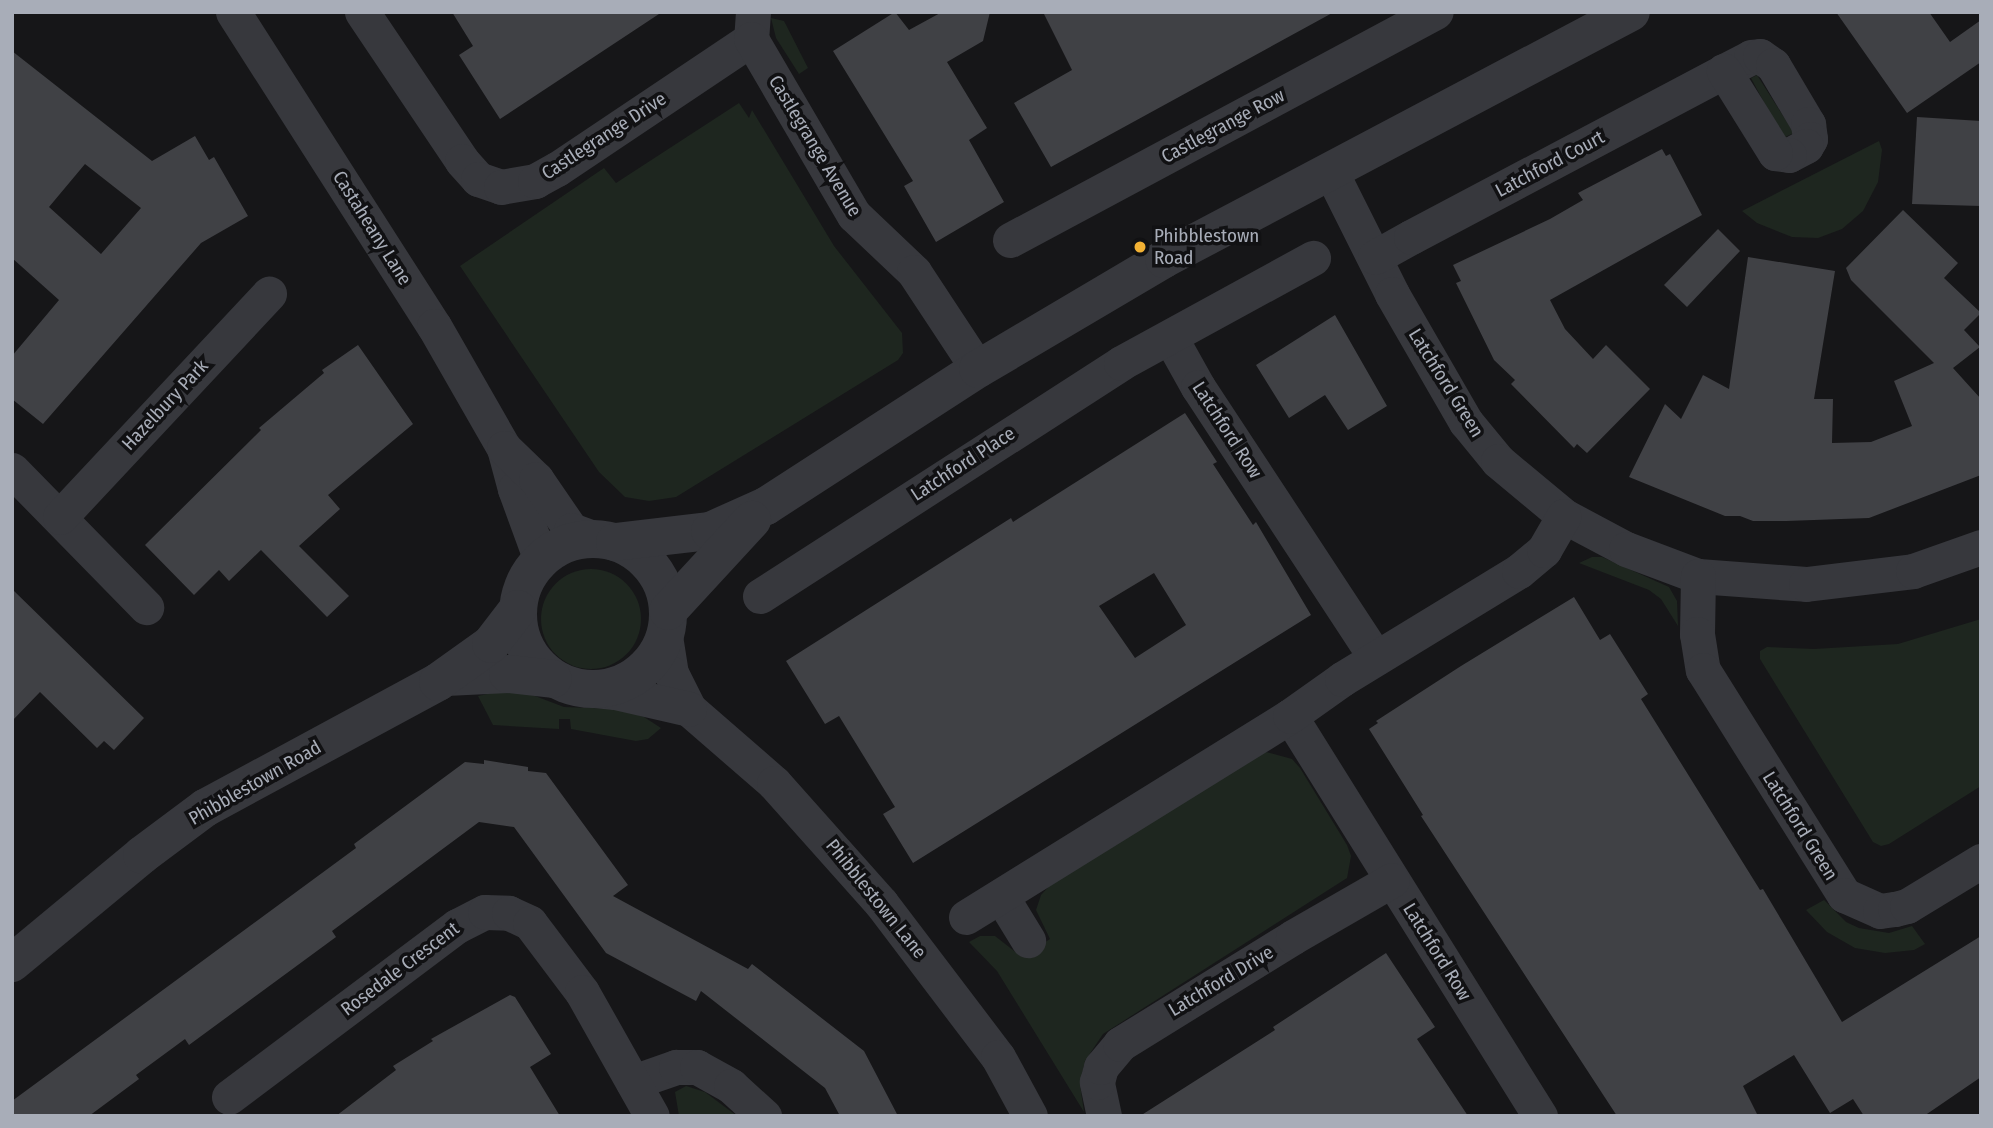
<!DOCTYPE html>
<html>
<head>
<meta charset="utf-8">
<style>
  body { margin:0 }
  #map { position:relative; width:1993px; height:1128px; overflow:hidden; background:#161618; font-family:"Fira Sans Condensed",sans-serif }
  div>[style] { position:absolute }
  .green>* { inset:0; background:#1e261f }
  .round { border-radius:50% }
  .building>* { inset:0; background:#404145 }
  .minor>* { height:35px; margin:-17.5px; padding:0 17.5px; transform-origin:17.5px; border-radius:17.5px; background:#37383d }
  .tertiary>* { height:38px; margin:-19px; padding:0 19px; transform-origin:19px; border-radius:19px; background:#37383d }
  .tertiary>.ring { margin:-19px; padding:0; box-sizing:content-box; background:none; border:38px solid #37383d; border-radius:50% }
  .dots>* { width:19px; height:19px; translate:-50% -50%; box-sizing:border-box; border:4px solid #111113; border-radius:50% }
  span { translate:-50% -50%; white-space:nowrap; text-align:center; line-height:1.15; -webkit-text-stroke:7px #111113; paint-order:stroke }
  .street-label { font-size:19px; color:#a8adb8 }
  .poi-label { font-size:19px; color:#a8adb8 }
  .left { translate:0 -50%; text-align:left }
  .frame { position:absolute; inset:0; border:14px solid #a8adb8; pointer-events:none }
</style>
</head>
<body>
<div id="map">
  <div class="green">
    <div style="clip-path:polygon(771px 18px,784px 21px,808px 68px,799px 74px,776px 38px)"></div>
    <div style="clip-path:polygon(1757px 75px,1794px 133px,1783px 138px,1751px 78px)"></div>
    <div style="clip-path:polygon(739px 103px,749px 118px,752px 110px,834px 246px,902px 333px,903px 353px,898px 360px,676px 497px,649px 501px,625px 497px,599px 472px,460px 266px,604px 168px,616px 183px)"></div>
    <div style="clip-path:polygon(1879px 141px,1882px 150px,1878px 182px,1863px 211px,1842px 229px,1818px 238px,1792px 237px,1757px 223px,1742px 211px)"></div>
    <div style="clip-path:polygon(1592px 557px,1602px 557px,1669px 587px,1677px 601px,1678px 626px,1661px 599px,1649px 590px,1579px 563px)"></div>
    <div class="round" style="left:541px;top:569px;width:100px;height:100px"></div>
    <div style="clip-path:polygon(1981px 619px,1981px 786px,1889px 844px,1881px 846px,1873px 842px,1760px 659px,1760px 651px,1767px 647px,1814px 649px,1898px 644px)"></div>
    <div style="clip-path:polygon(514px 688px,564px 707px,620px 709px,644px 717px,661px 728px,648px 739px,636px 741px,571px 729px,570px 719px,559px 719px,559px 729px,493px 725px,478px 696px)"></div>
    <div style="clip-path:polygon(1266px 752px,1292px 759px,1300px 768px,1347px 845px,1351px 856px,1347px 878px,1103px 1034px,1085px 1061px,1080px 1084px,1084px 1112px,997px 971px,969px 942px,980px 936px,995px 936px,1022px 957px,1050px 939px,1036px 910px,1041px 895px,1052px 883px,1251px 758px)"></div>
    <div style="clip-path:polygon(1824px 900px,1846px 922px,1859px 928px,1889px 933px,1912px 926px,1925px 944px,1914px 950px,1885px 953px,1855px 948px,1827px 932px,1806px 910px)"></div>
    <div style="clip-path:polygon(686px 1086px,705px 1092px,737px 1116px,679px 1116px,675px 1092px)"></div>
  </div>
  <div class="building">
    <div style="clip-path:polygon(452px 12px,662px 12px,500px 119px,459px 55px,473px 46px)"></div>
    <div style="clip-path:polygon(895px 12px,909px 30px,942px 12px,990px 12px,983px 41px,947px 62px,987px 128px,969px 140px,1004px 202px,936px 242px,904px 186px,913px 181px,833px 51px)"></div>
    <div style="clip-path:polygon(1043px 12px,1334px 12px,1051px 167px,1014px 103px,1072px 70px)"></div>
    <div style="clip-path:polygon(1836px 12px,1929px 12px,1950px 42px,1981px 20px,1981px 62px,1907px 113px)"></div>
    <div style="clip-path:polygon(evenodd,12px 51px,152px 161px,195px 136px,209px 160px,214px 157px,248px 216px,201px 243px,43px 424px,12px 399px,12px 356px,59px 300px,12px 258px,12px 51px,85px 164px,141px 208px,101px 254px,49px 207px,85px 164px)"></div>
    <div style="clip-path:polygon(1917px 117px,1981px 121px,1981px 206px,1912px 204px)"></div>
    <div style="clip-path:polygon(1662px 149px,1666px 156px,1670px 154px,1702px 215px,1550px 300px,1565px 329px,1593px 359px,1606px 345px,1650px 389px,1587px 453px,1577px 444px,1574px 448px,1511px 384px,1515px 380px,1494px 360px,1456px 283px,1461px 281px,1453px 265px,1550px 219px,1583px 200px,1578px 193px)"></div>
    <div style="clip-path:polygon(1903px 210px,1958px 263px,1944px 278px,1981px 313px,1964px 330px,1980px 347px,1953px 368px,1981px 399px,1981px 475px,1869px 518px,1786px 521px,1753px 521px,1740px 516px,1725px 516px,1629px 477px,1665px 404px,1681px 419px,1703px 375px,1729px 389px,1748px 257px,1835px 271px,1814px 399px,1833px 399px,1832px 443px,1871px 442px,1912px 426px,1894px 381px,1934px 363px,1851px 280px,1846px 268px)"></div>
    <div style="clip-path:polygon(1718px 229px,1740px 251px,1687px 307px,1664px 285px)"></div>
    <div style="clip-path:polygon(1335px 315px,1387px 406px,1348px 430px,1325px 395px,1289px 418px,1256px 365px)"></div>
    <div style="clip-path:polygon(358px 345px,413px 424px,328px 495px,340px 509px,299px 546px,349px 596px,327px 617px,261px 550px,229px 581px,219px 570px,194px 595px,145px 545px,261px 430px,259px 428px,324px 373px,322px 370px)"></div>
    <div style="clip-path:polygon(evenodd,1185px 413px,1217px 462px,1213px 464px,1253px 525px,1256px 522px,1311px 615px,913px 863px,883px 814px,895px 807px,839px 716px,825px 724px,786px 661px,1011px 518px,1013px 522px,1185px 413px,1154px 573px,1186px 625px,1135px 658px,1099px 606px,1154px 573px)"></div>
    <div style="clip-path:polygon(12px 589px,144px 718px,114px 750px,104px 741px,97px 748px,40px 692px,12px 721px)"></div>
    <div style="clip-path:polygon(1574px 597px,1600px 640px,1610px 634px,1648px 694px,1641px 699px,1760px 890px,1763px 889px,1842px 1022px,1981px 936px,1981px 1077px,1924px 1116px,1864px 1116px,1853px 1099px,1830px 1113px,1794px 1055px,1743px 1086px,1758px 1116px,1617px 1116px,1421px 816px,1423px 815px,1369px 729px,1378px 723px,1376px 721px,1461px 666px)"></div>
    <div style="clip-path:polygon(484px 760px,528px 767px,528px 771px,546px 773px,628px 885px,613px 896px,748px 969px,752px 964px,864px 1051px,898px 1116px,840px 1116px,825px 1088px,701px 991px,696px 1001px,606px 953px,514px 827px,479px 822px,332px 931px,336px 937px,189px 1045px,185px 1039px,136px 1075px,139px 1079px,89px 1116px,12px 1116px,12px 1101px,356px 848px,354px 844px,465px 762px,484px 764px)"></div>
    <div style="clip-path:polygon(1386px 953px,1435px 1027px,1417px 1039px,1468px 1116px,1140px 1116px,1275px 1030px,1273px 1027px)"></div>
    <div style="clip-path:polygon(510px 995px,515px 997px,551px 1054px,530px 1067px,560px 1116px,336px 1116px,396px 1070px,393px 1066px,433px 1041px,431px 1039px)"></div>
  </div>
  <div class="minor">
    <div style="left:233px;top:12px;width:373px;rotate:57.4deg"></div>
    <div style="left:434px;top:326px;width:141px;rotate:60.2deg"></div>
    <div style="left:504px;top:448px;width:42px;rotate:75deg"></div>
    <div style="left:515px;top:489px;width:76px;rotate:69.9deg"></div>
    <div style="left:362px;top:12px;width:179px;rotate:56.1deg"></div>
    <div style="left:462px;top:161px;width:24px;rotate:48deg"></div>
    <div style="left:478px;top:179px;width:24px;rotate:19deg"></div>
    <div style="left:501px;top:187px;width:35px;rotate:-10deg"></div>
    <div style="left:535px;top:181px;width:25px;rotate:-29deg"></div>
    <div style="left:557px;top:169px;width:234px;rotate:-33.8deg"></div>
    <div style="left:753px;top:12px;width:27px;rotate:94deg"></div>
    <div style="left:751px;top:39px;width:204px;rotate:59.7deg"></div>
    <div style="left:854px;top:215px;width:83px;rotate:43.5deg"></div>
    <div style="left:914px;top:272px;width:116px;rotate:56.6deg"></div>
    <div style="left:1330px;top:170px;width:139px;rotate:63.4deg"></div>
    <div style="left:1392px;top:294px;width:148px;rotate:60deg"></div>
    <div style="left:1466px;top:422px;width:50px;rotate:50.6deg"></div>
    <div style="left:1498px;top:461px;width:86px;rotate:39.8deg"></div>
    <div style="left:1564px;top:516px;width:70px;rotate:28deg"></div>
    <div style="left:1626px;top:549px;width:77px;rotate:20.6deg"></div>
    <div style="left:1698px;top:576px;width:108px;rotate:4.2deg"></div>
    <div style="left:1806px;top:584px;width:108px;rotate:-6.9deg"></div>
    <div style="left:1913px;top:571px;width:72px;rotate:-19.4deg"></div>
    <div style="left:1010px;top:240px;width:483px;rotate:-28.2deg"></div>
    <div style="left:1375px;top:257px;width:41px;rotate:-29.1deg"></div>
    <div style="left:1411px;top:237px;width:354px;rotate:-27.9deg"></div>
    <div style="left:1724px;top:71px;width:30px;rotate:-27deg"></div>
    <div style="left:1751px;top:57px;width:9px;rotate:-6deg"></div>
    <div style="left:1760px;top:56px;width:16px;rotate:35deg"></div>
    <div style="left:1773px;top:65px;width:69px;rotate:59.3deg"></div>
    <div style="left:1808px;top:124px;width:15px;rotate:82deg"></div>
    <div style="left:1810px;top:139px;width:8px;rotate:120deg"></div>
    <div style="left:1806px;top:146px;width:19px;rotate:152deg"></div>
    <div style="left:1789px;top:155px;width:14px;rotate:-172deg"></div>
    <div style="left:1775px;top:153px;width:97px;rotate:-121.9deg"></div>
    <div style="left:1170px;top:337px;width:57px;rotate:60.8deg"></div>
    <div style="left:1198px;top:387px;width:324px;rotate:56.7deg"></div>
    <div style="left:504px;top:448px;width:45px;rotate:44.1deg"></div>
    <div style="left:536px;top:479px;width:62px;rotate:55.5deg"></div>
    <div style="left:571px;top:530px;width:27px;rotate:20deg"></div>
    <div style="left:12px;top:470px;width:192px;rotate:45.6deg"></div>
    <div style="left:60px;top:517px;width:306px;rotate:-46.9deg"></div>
    <div style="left:1698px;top:576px;width:58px;rotate:91deg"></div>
    <div style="left:1697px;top:634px;width:36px;rotate:81deg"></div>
    <div style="left:1703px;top:670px;width:266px;rotate:57.9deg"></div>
    <div style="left:1844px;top:895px;width:39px;rotate:24deg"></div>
    <div style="left:1880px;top:911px;width:15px;rotate:-8deg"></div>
    <div style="left:1895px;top:909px;width:12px;rotate:-14deg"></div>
    <div style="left:1907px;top:906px;width:87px;rotate:-31.3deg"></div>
    <div style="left:760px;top:596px;width:430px;rotate:-32.8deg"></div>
    <div style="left:1121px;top:363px;width:219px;rotate:-28.7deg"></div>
    <div style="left:665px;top:636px;width:37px;rotate:81deg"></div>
    <div style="left:671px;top:673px;width:40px;rotate:63.4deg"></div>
    <div style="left:689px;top:709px;width:113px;rotate:41deg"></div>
    <div style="left:774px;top:783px;width:161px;rotate:48.3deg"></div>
    <div style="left:881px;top:903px;width:193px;rotate:52.8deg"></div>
    <div style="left:998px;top:1057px;width:67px;rotate:61.5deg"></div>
    <div style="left:595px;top:690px;width:20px;rotate:6deg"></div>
    <div style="left:615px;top:692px;width:76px;rotate:12.9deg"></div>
    <div style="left:1290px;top:716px;width:472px;rotate:58deg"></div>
    <div style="left:1001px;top:896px;width:52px;rotate:58.5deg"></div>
    <div style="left:966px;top:917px;width:381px;rotate:-31.8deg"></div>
    <div style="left:1290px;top:716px;width:64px;rotate:-35.4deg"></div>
    <div style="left:1342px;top:679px;width:207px;rotate:-31.4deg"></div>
    <div style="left:1519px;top:571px;width:33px;rotate:-40deg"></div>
    <div style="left:1544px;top:550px;width:39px;rotate:-60deg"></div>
    <div style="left:633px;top:1082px;width:46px;rotate:-19.2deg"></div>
    <div style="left:676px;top:1067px;width:21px"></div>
    <div style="left:697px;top:1067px;width:39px;rotate:29deg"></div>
    <div style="left:731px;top:1086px;width:45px;rotate:42.3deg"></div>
    <div style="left:229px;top:1097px;width:285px;rotate:-36.9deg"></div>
    <div style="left:457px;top:926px;width:31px;rotate:-27deg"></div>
    <div style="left:485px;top:912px;width:24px;rotate:2deg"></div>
    <div style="left:509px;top:913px;width:23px;rotate:25deg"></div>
    <div style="left:530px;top:923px;width:86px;rotate:53deg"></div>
    <div style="left:582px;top:992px;width:142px;rotate:60.6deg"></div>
    <div style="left:1104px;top:1116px;width:35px;rotate:-102deg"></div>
    <div style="left:1097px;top:1082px;width:16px;rotate:-75deg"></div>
    <div style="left:1101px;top:1067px;width:30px;rotate:-50deg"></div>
    <div style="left:1120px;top:1044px;width:203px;rotate:-31.7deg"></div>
    <div style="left:1293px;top:937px;width:114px;rotate:-29.9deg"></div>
  </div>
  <div class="tertiary">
    <div class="ring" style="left:518px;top:539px;width:112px;height:112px"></div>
    <div style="left:615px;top:542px;width:96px;rotate:-6.6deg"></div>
    <div style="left:710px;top:531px;width:61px;rotate:-24.1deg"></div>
    <div style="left:766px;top:506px;width:252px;rotate:-32.9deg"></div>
    <div style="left:978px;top:369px;width:216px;rotate:-30.6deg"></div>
    <div style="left:1164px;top:259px;width:528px;rotate:-27.87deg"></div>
    <div style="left:668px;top:611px;width:124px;rotate:-47.3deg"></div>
    <div style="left:446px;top:677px;width:62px;rotate:-2.8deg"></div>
    <div style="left:508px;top:674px;width:45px;rotate:6.3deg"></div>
    <div style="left:12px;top:963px;width:169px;rotate:-39.7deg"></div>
    <div style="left:142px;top:855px;width:79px;rotate:-36.7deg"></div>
    <div style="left:205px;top:808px;width:265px;rotate:-28.4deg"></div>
    <div style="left:438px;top:682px;width:65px;rotate:-35.6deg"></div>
    <div style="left:491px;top:644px;width:44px;rotate:-52.4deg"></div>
  </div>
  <div class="dots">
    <div style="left:1140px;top:247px;background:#f2b134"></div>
  </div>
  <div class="street-label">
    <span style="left:1223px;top:126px;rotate:-28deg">Castlegrange Row</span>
    <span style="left:604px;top:136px;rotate:-33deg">Castlegrange Drive</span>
    <span style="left:815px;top:146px;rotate:59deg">Castlegrange Avenue</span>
    <span style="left:1550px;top:164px;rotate:-28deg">Latchford Court</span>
    <span style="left:372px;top:228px;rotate:58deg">Castaheany Lane</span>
    <span style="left:1446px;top:383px;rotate:58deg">Latchford Green</span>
    <span style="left:165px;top:405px;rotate:-47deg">Hazelbury Park</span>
    <span style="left:1227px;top:430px;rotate:57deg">Latchford Row</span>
    <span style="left:963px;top:464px;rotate:-33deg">Latchford Place</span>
    <span style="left:255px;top:783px;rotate:-30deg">Phibblestown Road</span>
    <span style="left:1800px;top:826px;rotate:58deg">Latchford Green</span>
    <span style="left:876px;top:899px;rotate:51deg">Phibblestown Lane</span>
    <span style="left:1437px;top:952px;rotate:58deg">Latchford Row</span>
    <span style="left:400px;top:969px;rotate:-37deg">Rosedale Crescent</span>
    <span style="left:1221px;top:981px;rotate:-31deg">Latchford Drive</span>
  </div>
  <div class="poi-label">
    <span class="left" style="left:1154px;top:247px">Phibblestown<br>Road</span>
  </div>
  <div class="frame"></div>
</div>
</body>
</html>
